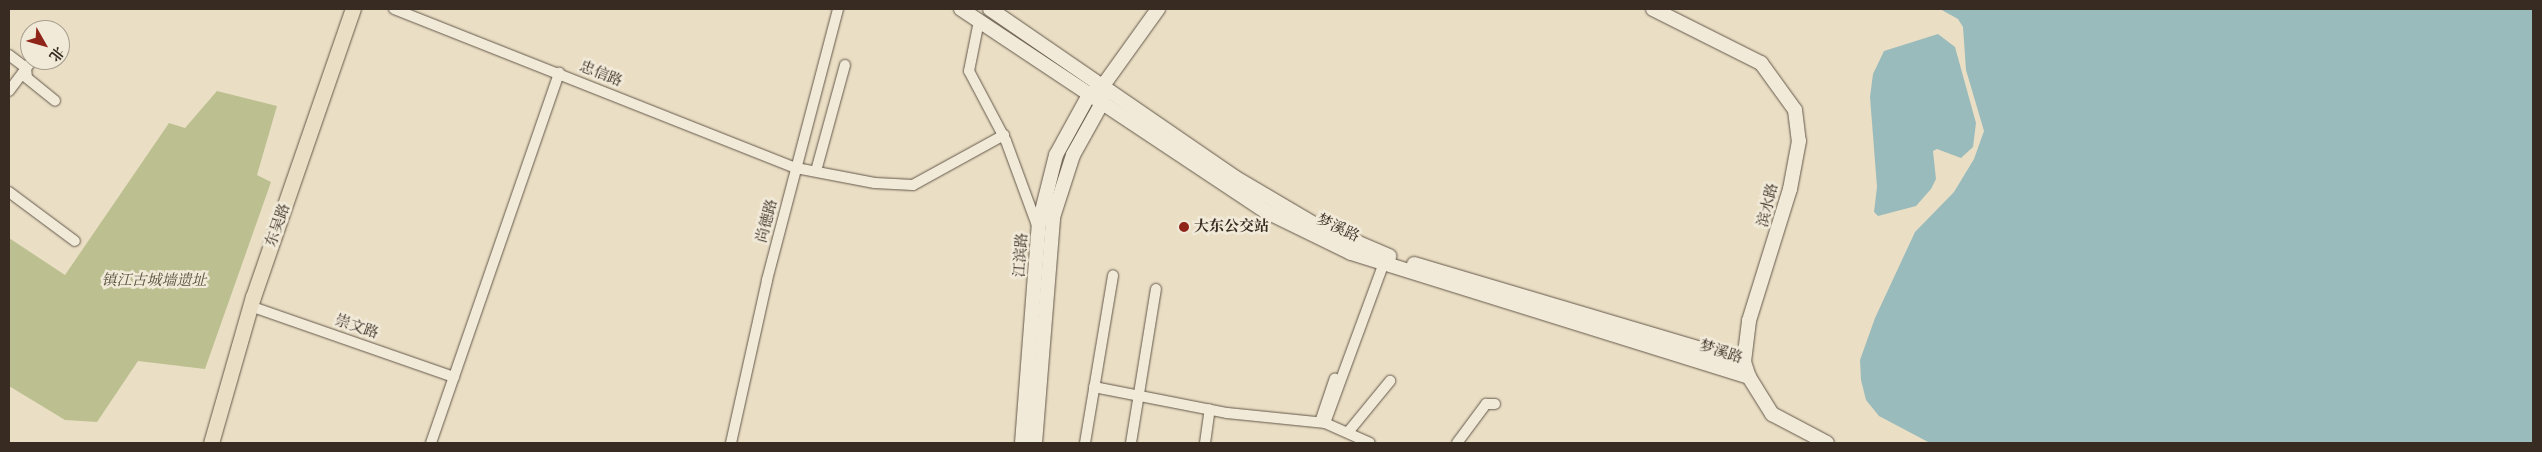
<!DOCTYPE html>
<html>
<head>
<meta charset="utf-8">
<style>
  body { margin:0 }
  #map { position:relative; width:2542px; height:452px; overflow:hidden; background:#eadec4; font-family:"IM FELL French Canon","Noto Serif SC",serif }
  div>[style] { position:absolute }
  .green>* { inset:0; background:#bcc090 }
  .water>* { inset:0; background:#9abbbc }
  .roads { filter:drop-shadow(0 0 1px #64584a) drop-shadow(0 0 1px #64584a) }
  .street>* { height:10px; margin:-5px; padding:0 5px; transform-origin:5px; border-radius:5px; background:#f1ead9 }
  .secondary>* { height:14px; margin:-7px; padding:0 7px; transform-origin:7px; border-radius:7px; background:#f1ead9 }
  .primary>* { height:15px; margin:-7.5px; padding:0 7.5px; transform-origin:7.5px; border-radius:7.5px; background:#eadec4 }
  .dots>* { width:14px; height:14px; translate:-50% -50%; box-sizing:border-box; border:2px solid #f1ead9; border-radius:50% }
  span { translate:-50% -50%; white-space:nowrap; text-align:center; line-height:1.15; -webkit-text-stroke:5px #f1ead9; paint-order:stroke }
  .street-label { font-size:15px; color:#382b21 }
  .poi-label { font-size:15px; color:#382b21; font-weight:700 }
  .left { translate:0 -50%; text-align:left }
  .park-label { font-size:15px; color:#59503d; font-style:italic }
  .frame { position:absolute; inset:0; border:10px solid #382b21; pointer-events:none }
  .north { position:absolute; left:20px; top:20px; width:50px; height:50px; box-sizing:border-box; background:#f1ead9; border:1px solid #a79e8f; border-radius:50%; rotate:128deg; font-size:14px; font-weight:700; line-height:20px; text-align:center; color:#382b21 }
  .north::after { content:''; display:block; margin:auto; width:18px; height:22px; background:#8f2418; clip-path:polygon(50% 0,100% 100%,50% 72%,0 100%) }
</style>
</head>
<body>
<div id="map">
  <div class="green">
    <div style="clip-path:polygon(217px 91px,277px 106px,257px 175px,271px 182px,205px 369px,138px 361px,97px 422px,65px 420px,9px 386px,9px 238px,65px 275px,169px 123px,185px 128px)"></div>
  </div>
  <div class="water">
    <div style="clip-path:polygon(1940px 9px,2533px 9px,2533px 443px,1930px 443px,1879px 416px,1866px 400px,1861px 380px,1860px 360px,1875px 318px,1915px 232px,1954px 192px,1974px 159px,1984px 131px,1966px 70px,1963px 27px,1958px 19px)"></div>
    <div style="clip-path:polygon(1938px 34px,1955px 47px,1976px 123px,1973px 147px,1961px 158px,1937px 149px,1933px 151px,1936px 179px,1931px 189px,1916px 206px,1878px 216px,1874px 212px,1877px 187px,1870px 97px,1873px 74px,1884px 51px)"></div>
  </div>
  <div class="roads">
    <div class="street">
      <div style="left:394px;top:9px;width:432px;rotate:21.6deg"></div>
      <div style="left:796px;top:168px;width:80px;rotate:10.8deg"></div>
      <div style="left:875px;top:183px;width:38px;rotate:3deg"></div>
      <div style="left:913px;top:185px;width:104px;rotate:-28.8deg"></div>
      <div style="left:979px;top:21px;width:51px;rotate:101.3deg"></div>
      <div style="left:969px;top:71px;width:79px;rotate:62.1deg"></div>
      <div style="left:1006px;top:141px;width:93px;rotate:69.8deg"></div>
      <div style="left:9px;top:55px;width:21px;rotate:37deg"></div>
      <div style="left:26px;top:68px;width:10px;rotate:84deg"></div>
      <div style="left:27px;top:78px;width:36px;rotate:39deg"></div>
      <div style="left:9px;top:91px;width:39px;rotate:-53deg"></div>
      <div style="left:816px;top:171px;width:110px;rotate:-74.7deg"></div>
      <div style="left:9px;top:192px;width:82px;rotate:36.6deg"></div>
      <div style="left:250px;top:306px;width:216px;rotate:19.2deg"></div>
      <div style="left:1094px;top:387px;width:136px;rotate:11.1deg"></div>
      <div style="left:1227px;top:413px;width:99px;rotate:5.8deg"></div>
      <div style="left:1325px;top:423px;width:49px;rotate:24deg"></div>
      <div style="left:1320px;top:422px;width:46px;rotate:-71.2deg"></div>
      <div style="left:1325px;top:423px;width:177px;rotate:-69.8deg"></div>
      <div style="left:1349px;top:431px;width:65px;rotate:-50.6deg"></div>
      <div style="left:431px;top:443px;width:392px;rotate:-70.9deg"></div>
      <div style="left:731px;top:443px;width:167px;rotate:-77.5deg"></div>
      <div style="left:767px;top:280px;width:280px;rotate:-75.3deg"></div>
      <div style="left:1085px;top:443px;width:170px;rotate:-80.5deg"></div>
      <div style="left:1131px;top:443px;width:156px;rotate:-80.8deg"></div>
      <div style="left:1205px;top:443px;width:34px;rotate:-82deg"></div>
      <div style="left:1457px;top:443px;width:49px;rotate:-53.4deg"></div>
      <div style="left:1486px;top:404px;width:9px"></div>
    </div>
    <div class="secondary">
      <div style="left:961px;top:9px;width:367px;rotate:33.6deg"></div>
      <div style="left:1267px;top:212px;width:93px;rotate:26deg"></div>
      <div style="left:1351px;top:253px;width:417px;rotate:17.3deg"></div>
      <div style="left:990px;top:9px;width:298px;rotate:34.5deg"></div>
      <div style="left:1236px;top:178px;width:91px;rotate:30.5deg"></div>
      <div style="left:1314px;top:224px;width:82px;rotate:23.1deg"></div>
      <div style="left:1653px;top:9px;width:121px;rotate:26.6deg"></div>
      <div style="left:1761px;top:63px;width:58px;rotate:54.1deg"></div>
      <div style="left:1795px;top:110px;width:31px;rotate:83deg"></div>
      <div style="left:1799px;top:141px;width:49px;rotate:100.6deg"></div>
      <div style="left:1790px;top:189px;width:138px;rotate:107.3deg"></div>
      <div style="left:1749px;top:321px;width:41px;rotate:97deg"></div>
      <div style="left:1744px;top:362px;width:16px;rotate:72deg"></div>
      <div style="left:1749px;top:377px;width:44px;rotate:58.1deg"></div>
      <div style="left:1772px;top:414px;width:62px;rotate:27.8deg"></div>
      <div style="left:1414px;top:264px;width:344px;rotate:16.5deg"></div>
      <div style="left:1022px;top:443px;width:221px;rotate:-85.6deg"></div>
      <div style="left:1039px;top:223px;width:70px;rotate:-76deg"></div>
      <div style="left:1056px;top:155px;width:68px;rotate:-61.2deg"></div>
      <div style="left:1089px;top:95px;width:15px;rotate:-32deg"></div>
      <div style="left:1102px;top:87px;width:96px;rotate:-54.3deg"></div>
      <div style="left:1035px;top:443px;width:227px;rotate:-85.4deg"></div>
      <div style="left:1053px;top:217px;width:65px;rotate:-72.1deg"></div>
      <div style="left:1073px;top:155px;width:60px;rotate:-60.9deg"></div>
      <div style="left:1102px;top:103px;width:8px;rotate:-90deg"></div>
    </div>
    <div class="primary">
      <div style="left:211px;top:443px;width:152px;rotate:-74deg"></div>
      <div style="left:253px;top:297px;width:305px;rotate:-70.9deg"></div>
    </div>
  </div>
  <div class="dots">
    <div style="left:1184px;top:227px;background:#8f2418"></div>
  </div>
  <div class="street-label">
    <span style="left:601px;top:74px;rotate:22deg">忠信路</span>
    <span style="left:1768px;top:205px;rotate:-76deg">滨水路</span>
    <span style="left:767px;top:221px;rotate:-75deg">尚德路</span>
    <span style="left:278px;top:225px;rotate:-70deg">东吴路</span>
    <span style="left:1338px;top:228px;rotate:25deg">梦溪路</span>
    <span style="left:1021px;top:255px;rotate:-86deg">江滨路</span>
    <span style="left:357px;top:327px;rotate:19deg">崇文路</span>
    <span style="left:1721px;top:352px;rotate:18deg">梦溪路</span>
  </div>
  <div class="poi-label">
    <span class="left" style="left:1194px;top:227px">大东公交站</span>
  </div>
  <div class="park-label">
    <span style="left:154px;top:281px">镇江古城墙遗址</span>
  </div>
  <div class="frame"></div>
  <div class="north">北</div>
</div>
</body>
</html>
